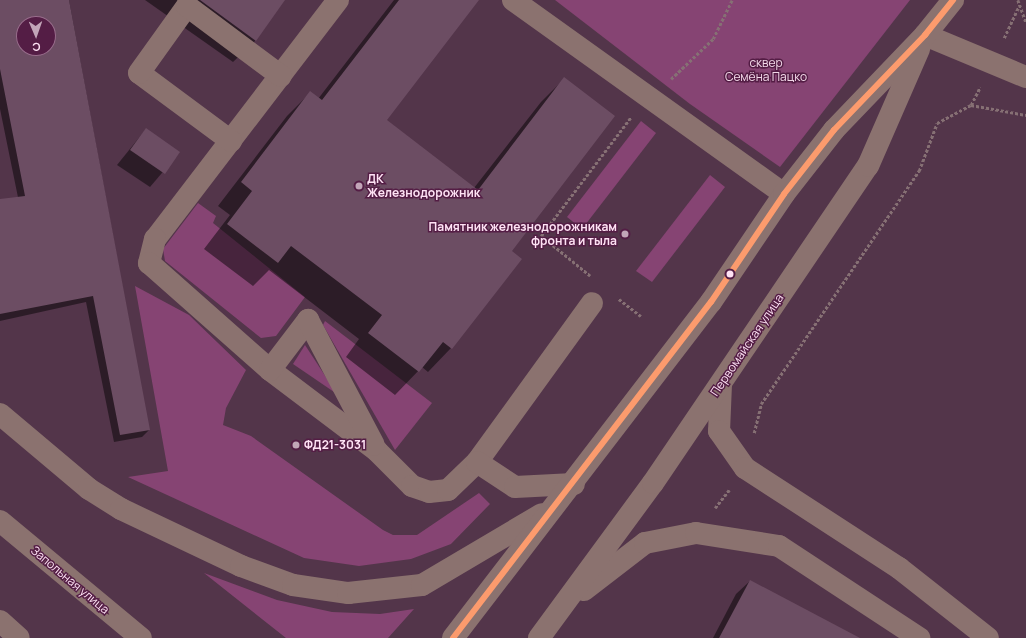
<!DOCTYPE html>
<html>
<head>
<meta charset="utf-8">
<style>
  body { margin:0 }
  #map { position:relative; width:1026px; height:638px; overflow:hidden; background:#53354a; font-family:Manrope,sans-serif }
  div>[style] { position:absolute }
  .green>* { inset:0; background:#864473 }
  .shadow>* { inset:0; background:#0007 }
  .building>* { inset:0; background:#6c4d63 }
  .path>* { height:2.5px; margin-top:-1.25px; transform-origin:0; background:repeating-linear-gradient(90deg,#867074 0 3px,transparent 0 5px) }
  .minor>* { height:22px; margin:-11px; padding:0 11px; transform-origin:11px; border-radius:11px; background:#8b726f }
  .bus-1>* { height:6px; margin:-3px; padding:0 3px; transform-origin:3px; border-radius:3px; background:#fc9b6d }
  .dots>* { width:11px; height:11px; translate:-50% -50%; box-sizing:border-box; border:2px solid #541d45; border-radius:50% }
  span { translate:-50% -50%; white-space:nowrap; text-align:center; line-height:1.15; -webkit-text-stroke:3px #541d45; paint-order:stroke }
  .park-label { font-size:12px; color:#f2d8e8 }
  .poi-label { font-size:12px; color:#fee2f4; font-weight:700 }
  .left { translate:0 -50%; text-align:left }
  .right { translate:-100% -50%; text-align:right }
  .street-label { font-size:12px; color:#fee2f4 }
  .north { position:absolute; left:16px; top:16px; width:40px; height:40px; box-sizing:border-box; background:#541d45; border:1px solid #986c8b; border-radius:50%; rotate:178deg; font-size:11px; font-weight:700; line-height:16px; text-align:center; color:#fee2f4 }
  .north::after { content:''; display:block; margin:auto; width:14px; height:18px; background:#c2a5b8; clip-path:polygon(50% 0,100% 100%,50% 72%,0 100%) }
</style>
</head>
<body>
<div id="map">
  <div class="green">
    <div style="clip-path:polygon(555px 0,910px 0,780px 167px,690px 104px)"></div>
    <div style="clip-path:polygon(641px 121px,656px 133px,582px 229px,567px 217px)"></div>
    <div style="clip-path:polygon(710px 175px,725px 187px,652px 282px,636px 271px)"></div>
    <div style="clip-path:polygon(198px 203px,216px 216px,213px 223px,305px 297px,276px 336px,261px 338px,165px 261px,163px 249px)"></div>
    <div style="clip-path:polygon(135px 286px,189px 315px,246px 370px,226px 408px,223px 425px,251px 436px,383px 530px,393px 535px,417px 535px,479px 493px,490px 504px,451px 544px,411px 559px,359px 566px,304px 558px,128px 477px,168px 471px)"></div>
    <div style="clip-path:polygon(325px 321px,432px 403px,395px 450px,323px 325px)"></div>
    <div style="clip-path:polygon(305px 345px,337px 394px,293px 364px)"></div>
    <div style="clip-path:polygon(204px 573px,277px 600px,332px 612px,380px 614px,414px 609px,388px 638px,286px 638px)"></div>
  </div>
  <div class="shadow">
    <div style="clip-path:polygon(evenodd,0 0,69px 0,149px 430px,142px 437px,114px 442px,86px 302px,0 321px,0 227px,23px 222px,0 109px,0 0,24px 24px,48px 24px,48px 48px,24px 48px,24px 24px)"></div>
    <div style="clip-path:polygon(145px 0,283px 0,255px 41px,233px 62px)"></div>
    <div style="clip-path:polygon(394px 0,463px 0,386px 120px,474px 188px,541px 102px,564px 79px,510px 251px,451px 348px,428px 372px,422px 367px,395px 395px,346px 357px,359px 339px,269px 270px,253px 286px,204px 249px,230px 215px,218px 206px,287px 116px,310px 93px,318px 99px)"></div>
    <div style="clip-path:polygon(146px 129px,179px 153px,150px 187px,117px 165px)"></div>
    <div style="clip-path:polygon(750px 581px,848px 638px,713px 638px,736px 594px)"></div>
  </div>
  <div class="building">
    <div style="clip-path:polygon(evenodd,0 0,69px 0,150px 430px,120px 435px,93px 296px,0 314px,0 199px,25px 196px,0 69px,0 0,24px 24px,48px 24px,48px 48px,24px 48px,24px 24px)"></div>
    <div style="clip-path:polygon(200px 0,285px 0,256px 41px)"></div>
    <div style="clip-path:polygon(399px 0,479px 0,387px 120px,478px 190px,564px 77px,615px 116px,512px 251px,522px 259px,452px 349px,443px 342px,419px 372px,368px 333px,382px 315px,291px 246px,278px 263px,227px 224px,252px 191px,241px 182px,310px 91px,322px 100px)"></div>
    <div style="clip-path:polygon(146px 128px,180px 152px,165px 174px,130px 150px)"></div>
    <div style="clip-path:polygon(750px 580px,860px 638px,719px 638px)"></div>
  </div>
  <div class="path">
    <div style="left:1018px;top:0;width:23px;rotate:70deg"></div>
    <div style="left:1004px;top:38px;width:35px;rotate:-65deg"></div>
    <div style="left:671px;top:79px;width:58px;rotate:-43.6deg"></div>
    <div style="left:713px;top:39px;width:43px;rotate:-64deg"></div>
    <div style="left:971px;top:105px;width:56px;rotate:10.3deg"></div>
    <div style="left:590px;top:276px;width:63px;rotate:-140.8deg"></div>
    <div style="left:541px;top:236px;width:149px;rotate:-52.9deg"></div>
    <div style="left:619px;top:299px;width:28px;rotate:38deg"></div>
    <div style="left:754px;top:433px;width:30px;rotate:-76deg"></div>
    <div style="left:761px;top:404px;width:282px;rotate:-55.9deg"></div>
    <div style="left:919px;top:171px;width:51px;rotate:-69.4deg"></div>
    <div style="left:937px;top:123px;width:38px;rotate:-28deg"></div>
    <div style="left:971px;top:105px;width:20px;rotate:-63deg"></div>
    <div style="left:715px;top:508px;width:23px;rotate:-52deg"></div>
  </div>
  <div class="minor">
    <div style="left:338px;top:0;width:301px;rotate:127.4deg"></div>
    <div style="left:155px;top:239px;width:25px;rotate:104deg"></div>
    <div style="left:149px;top:263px;width:162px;rotate:41.5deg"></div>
    <div style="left:270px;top:370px;width:134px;rotate:37.1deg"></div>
    <div style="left:377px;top:451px;width:49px;rotate:45deg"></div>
    <div style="left:412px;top:486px;width:18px;rotate:19deg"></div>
    <div style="left:429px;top:492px;width:19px;rotate:-6deg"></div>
    <div style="left:448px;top:490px;width:40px;rotate:-44deg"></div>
    <div style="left:477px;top:462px;width:196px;rotate:-54.1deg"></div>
    <div style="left:513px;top:0;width:333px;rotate:35.6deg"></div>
    <div style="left:925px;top:35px;width:109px;rotate:22.6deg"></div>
    <div style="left:231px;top:141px;width:114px;rotate:-143.5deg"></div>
    <div style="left:139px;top:73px;width:82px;rotate:-54.4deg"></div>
    <div style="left:187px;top:6px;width:117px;rotate:36.7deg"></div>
    <div style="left:270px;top:370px;width:63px;rotate:-52.8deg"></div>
    <div style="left:308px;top:320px;width:141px;rotate:62.2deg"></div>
    <div style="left:721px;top:384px;width:47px;rotate:92.4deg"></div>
    <div style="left:719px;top:431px;width:45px;rotate:54.9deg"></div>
    <div style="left:745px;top:468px;width:184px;rotate:33deg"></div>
    <div style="left:899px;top:568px;width:113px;rotate:38.2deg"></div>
    <div style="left:0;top:414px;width:116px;rotate:40.1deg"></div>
    <div style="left:89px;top:489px;width:38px;rotate:32deg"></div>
    <div style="left:121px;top:509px;width:133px;rotate:25.4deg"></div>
    <div style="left:241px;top:566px;width:55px;rotate:20.1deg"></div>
    <div style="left:293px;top:585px;width:56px;rotate:8.3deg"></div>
    <div style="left:348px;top:593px;width:74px;rotate:-6.2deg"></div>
    <div style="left:422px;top:585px;width:139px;rotate:-30.6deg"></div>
    <div style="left:477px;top:462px;width:45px;rotate:33.3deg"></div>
    <div style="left:515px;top:487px;width:59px;rotate:-2.9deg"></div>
    <div style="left:0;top:521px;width:183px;rotate:39.7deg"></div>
    <div style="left:584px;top:590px;width:77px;rotate:-37.6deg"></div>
    <div style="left:645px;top:543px;width:52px;rotate:-11.1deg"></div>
    <div style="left:696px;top:533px;width:84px;rotate:8.9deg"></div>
    <div style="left:779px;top:546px;width:168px;rotate:33.3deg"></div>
    <div style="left:0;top:621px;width:25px;rotate:42deg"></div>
    <div style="left:453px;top:638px;width:424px;rotate:-52.5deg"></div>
    <div style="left:711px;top:302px;width:130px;rotate:-55.9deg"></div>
    <div style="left:784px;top:194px;width:81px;rotate:-52deg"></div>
    <div style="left:834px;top:130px;width:132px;rotate:-46.2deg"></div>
    <div style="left:925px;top:35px;width:45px;rotate:-51.3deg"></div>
    <div style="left:539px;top:638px;width:192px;rotate:-53.7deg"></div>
    <div style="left:653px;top:483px;width:383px;rotate:-55.9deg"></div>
    <div style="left:868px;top:166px;width:128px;rotate:-66.4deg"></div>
  </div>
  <div class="bus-1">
    <div style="left:453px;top:638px;width:424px;rotate:-52.5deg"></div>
    <div style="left:711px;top:302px;width:130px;rotate:-55.9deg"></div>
    <div style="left:784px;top:194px;width:81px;rotate:-52deg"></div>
    <div style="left:834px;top:130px;width:132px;rotate:-46.2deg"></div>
    <div style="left:925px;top:35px;width:45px;rotate:-51.3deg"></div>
  </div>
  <div class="dots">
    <div style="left:359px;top:186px;background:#c2a5b8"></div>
    <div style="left:625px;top:234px;background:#c2a5b8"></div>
    <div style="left:730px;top:274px;background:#fee2f4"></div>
    <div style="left:296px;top:445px;background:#c2a5b8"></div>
  </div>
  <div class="park-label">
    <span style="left:766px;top:70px">сквер<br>Семёна Пацко</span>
  </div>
  <div class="poi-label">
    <span class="left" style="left:367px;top:186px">ДК<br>Железнодорожник</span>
    <span class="right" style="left:617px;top:234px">Памятник железнодорожникам<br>фронта и тыла</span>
    <span class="left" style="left:304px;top:445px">ФД21-3031</span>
  </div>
  <div class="street-label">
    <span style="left:747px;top:345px;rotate:-56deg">Первомайская улица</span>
    <span style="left:70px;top:580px;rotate:40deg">Запольная улица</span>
  </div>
  <div class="north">С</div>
</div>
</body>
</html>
